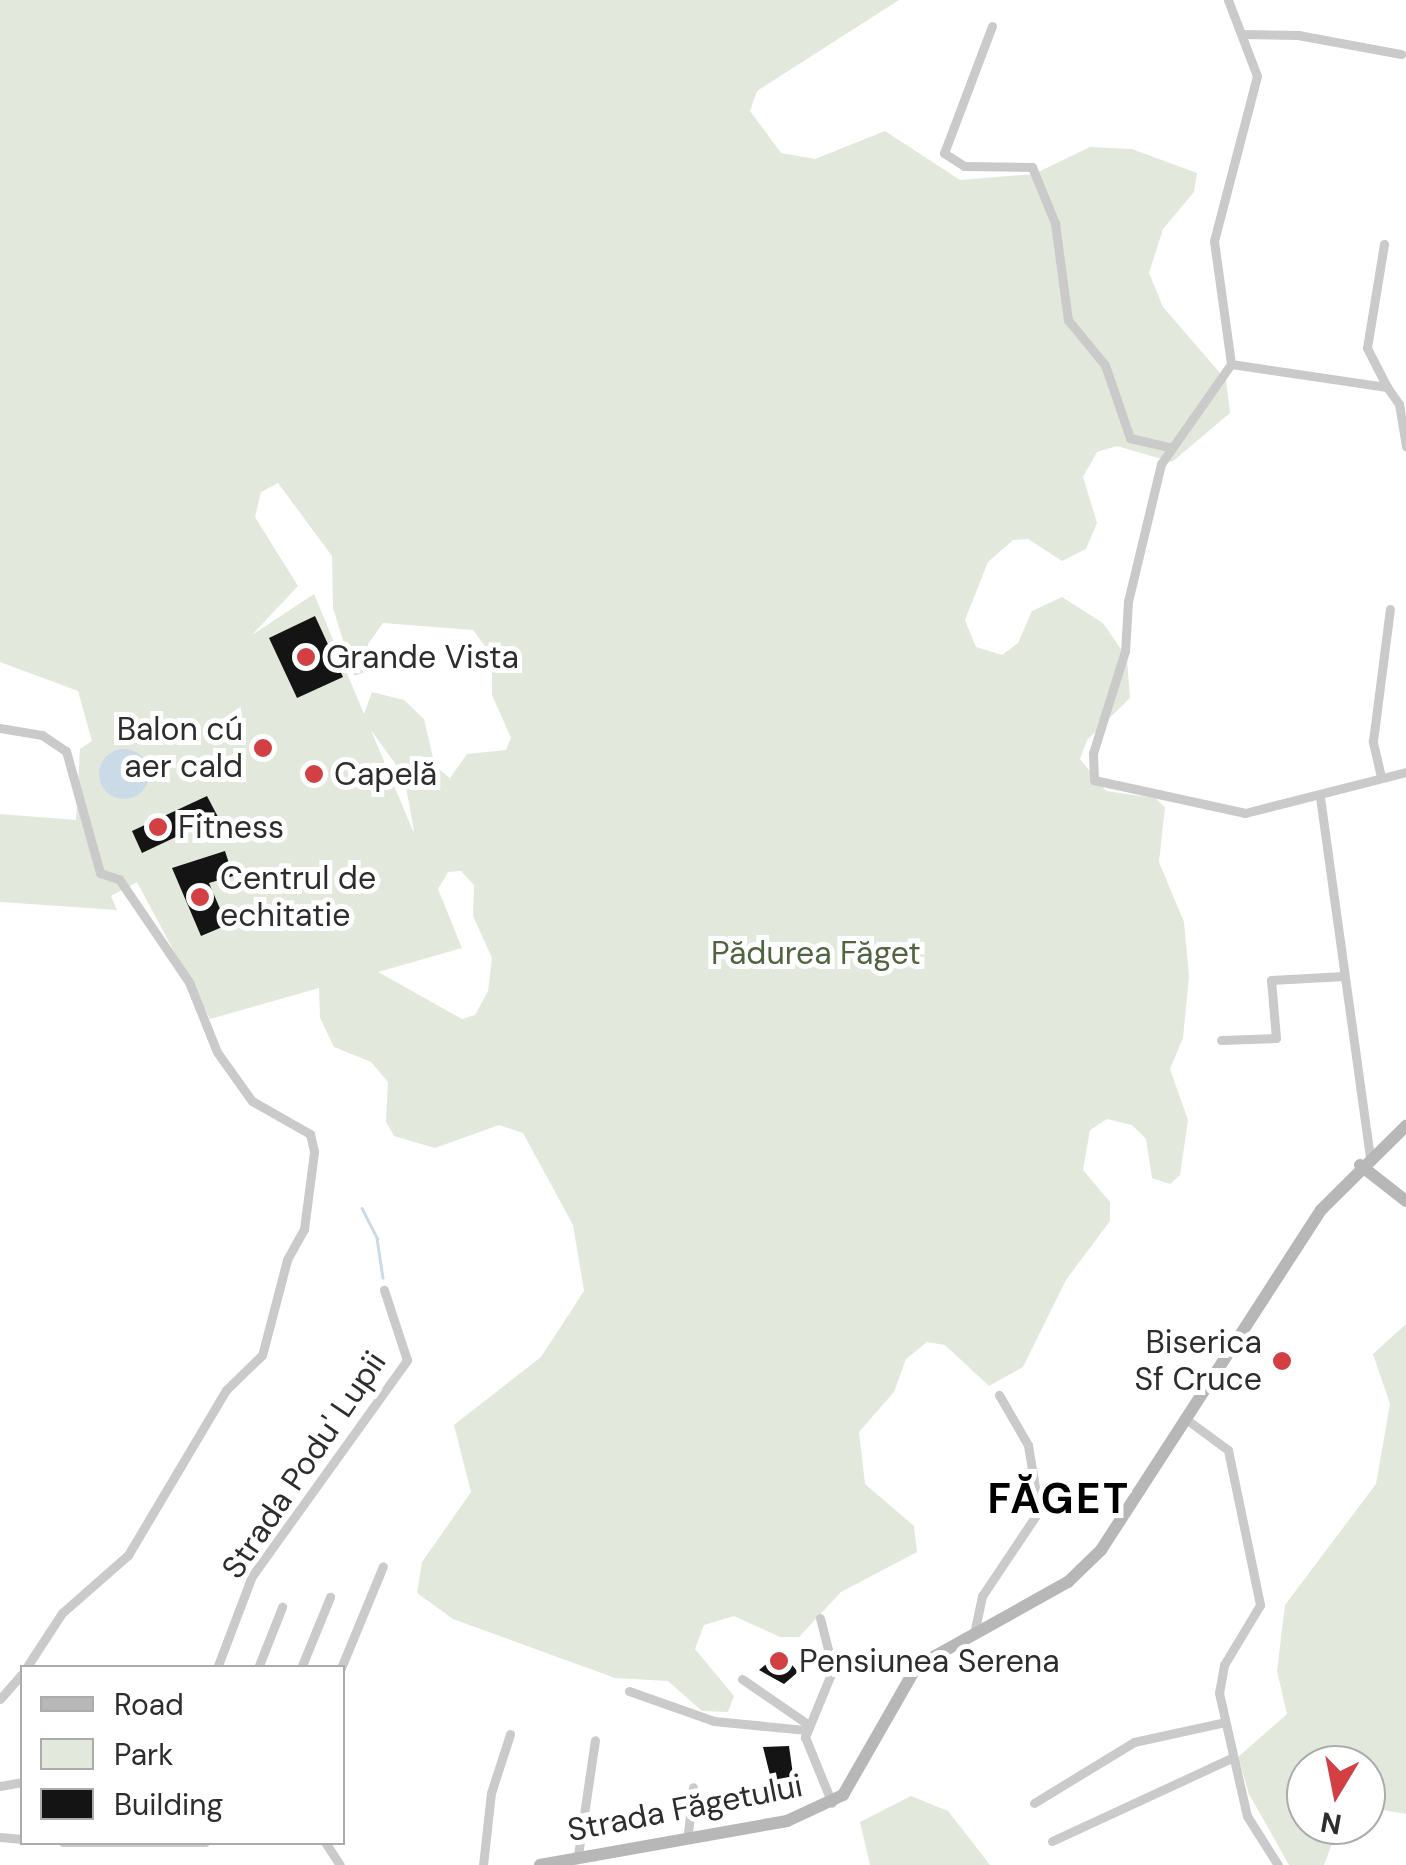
<!DOCTYPE html>
<html>
<head>
<meta charset="utf-8">
<style>
  body { margin:0 }
  #map { position:relative; width:1406px; height:1865px; overflow:hidden; background:#fff; font-family:"DM Sans",sans-serif }
  div>[style] { position:absolute }
  .green>* { inset:0; background:#e2e9dc }
  .water>* { inset:0; background:#cadae7 }
  .round { border-radius:50% }
  .stream>* { height:2.5px; margin:-1.25px; padding:0 1.25px; transform-origin:1.25px; border-radius:1.25px; background:#cadae7 }
  .building>* { inset:0; background:#141414 }
  .street>* { height:9px; margin:-4.5px; padding:0 4.5px; transform-origin:4.5px; border-radius:4.5px; background:#cacaca }
  .secondary>* { height:12px; margin:-6px; padding:0 6px; transform-origin:6px; border-radius:6px; background:#b7b7b7 }
  .dots>* { width:28px; height:28px; translate:-50% -50%; box-sizing:border-box; border:5px solid #fff; border-radius:50% }
  span { translate:-50% -50%; white-space:nowrap; text-align:center; line-height:1.15; -webkit-text-stroke:10px #fff; paint-order:stroke }
  .poi-label { font-size:32px; color:#2d2d2d }
  .left { translate:0 -50%; text-align:left }
  .right { translate:-100% -50%; text-align:right }
  .park-label { font-size:32px; color:#4f643f }
  .street-label { font-size:32px; color:#2d2d2d }
  .district-label { font-size:42px; color:#000; font-weight:700; letter-spacing:2.5px }
  .legend { position:absolute; left:20px; top:1665px; width:325px; height:180px; box-sizing:border-box; background:#fff; border:2px solid #ababab; margin:0; padding:12px 18px; list-style:none; font-size:30px; color:#2d2d2d }
  .legend li { display:flex; align-items:center; gap:20px; height:50px }
  .legend b { width:50px; border:2px solid #ababab }
  .north { position:absolute; left:1286px; top:1745px; width:100px; height:100px; box-sizing:border-box; background:#fff; border:2px solid #ababab; border-radius:50%; rotate:190deg; font-size:28px; font-weight:700; line-height:40px; text-align:center; color:#2d2d2d }
  .north::after { content:''; display:block; margin:auto; width:35px; height:45px; background:#d34044; clip-path:polygon(50% 0,100% 100%,50% 72%,0 100%) }
</style>
</head>
<body>
<div id="map">
  <div class="green">
    <div style="clip-path:polygon(evenodd,0 0,899px 0,757px 91px,750px 111px,781px 153px,815px 159px,885px 131px,960px 180px,1034px 174px,1090px 147px,1132px 149px,1197px 173px,1194px 192px,1163px 229px,1149px 273px,1163px 307px,1226px 380px,1230px 413px,1172px 462px,1117px 446px,1097px 452px,1083px 477px,1097px 523px,1086px 549px,1062px 561px,1028px 539px,1013px 540px,988px 562px,965px 620px,976px 647px,1002px 655px,1018px 643px,1032px 611px,1062px 597px,1103px 623px,1127px 658px,1130px 698px,1087px 740px,1080px 759px,1106px 791px,1155px 798px,1165px 807px,1159px 862px,1184px 922px,1189px 976px,1183px 1038px,1170px 1069px,1188px 1120px,1180px 1175px,1170px 1184px,1152px 1178px,1146px 1139px,1132px 1125px,1107px 1119px,1090px 1130px,1083px 1170px,1110px 1202px,1110px 1221px,1066px 1280px,1023px 1367px,989px 1386px,945px 1345px,927px 1342px,906px 1359px,894px 1392px,859px 1432px,865px 1484px,914px 1526px,917px 1552px,841px 1592px,799px 1637px,780px 1637px,734px 1616px,704px 1625px,695px 1649px,734px 1696px,728px 1712px,702px 1711px,668px 1681px,615px 1678px,453px 1619px,417px 1593px,422px 1562px,471px 1492px,454px 1425px,541px 1357px,584px 1291px,573px 1225px,523px 1133px,499px 1125px,435px 1148px,394px 1136px,386px 1122px,388px 1082px,371px 1062px,334px 1047px,320px 1018px,319px 988px,210px 1019px,137px 882px,111px 896px,117px 910px,0 902px,0 814px,76px 820px,80px 749px,92px 741px,78px 691px,0 662px,0 0,278px 483px,332px 556px,333px 608px,354px 676px,368px 671px,368px 644px,383px 623px,473px 630px,492px 656px,492px 695px,511px 738px,506px 750px,467px 754px,450px 778px,435px 766px,424px 719px,404px 700px,372px 692px,364px 714px,314px 594px,252px 635px,298px 586px,255px 517px,261px 492px,278px 483px,0 0,371px 730px,404px 776px,414px 831px,413px 831px,371px 730px,0 0,461px 871px,474px 885px,473px 916px,492px 958px,488px 991px,475px 1015px,462px 1019px,378px 972px,462px 948px,438px 889px,448px 872px,461px 871px)"></div>
    <div style="clip-path:polygon(1406px 1324px,1406px 1814px,1366px 1807px,1366px 1765px,1306px 1765px,1306px 1825px,1339px 1825px,1324px 1865px,1289px 1865px,1249px 1794px,1238px 1757px,1287px 1714px,1277px 1671px,1285px 1605px,1376px 1484px,1390px 1404px,1373px 1354px)"></div>
    <div style="clip-path:polygon(911px 1796px,948px 1811px,990px 1865px,870px 1865px,860px 1822px)"></div>
  </div>
  <div class="water">
    <div class="round" style="left:99px;top:749px;width:50px;height:50px"></div>
  </div>
  <div class="stream">
    <div style="left:362px;top:1208px;width:34px;rotate:63deg"></div>
    <div style="left:377px;top:1238px;width:40px;rotate:81.5deg"></div>
  </div>
  <div class="building">
    <div style="clip-path:polygon(315px 616px,343px 677px,297px 698px,269px 638px)"></div>
    <div style="clip-path:polygon(207px 796px,218px 817px,142px 853px,132px 831px)"></div>
    <div style="clip-path:polygon(225px 851px,233px 876px,209px 883px,227px 925px,201px 936px,172px 868px)"></div>
    <div style="clip-path:polygon(781px 1652px,798px 1672px,784px 1684px,759px 1670px)"></div>
    <div style="clip-path:polygon(789px 1746px,794px 1782px,772px 1783px,763px 1747px)"></div>
  </div>
  <div class="street">
    <div style="left:1228px;top:0;width:81px;rotate:69.1deg"></div>
    <div style="left:1257px;top:76px;width:171px;rotate:104.6deg"></div>
    <div style="left:1214px;top:241px;width:124px;rotate:82.1deg"></div>
    <div style="left:1231px;top:364px;width:122px;rotate:125deg"></div>
    <div style="left:1161px;top:464px;width:141px;rotate:103.5deg"></div>
    <div style="left:1128px;top:601px;width:50px;rotate:93.4deg"></div>
    <div style="left:1125px;top:651px;width:107px;rotate:107.4deg"></div>
    <div style="left:1093px;top:753px;width:27px;rotate:88deg"></div>
    <div style="left:1094px;top:780px;width:155px;rotate:12.3deg"></div>
    <div style="left:1245px;top:813px;width:166px;rotate:-14.3deg"></div>
    <div style="left:992px;top:26px;width:136px;rotate:110.7deg"></div>
    <div style="left:944px;top:153px;width:24px;rotate:33deg"></div>
    <div style="left:964px;top:166px;width:68px;rotate:0.8deg"></div>
    <div style="left:1032px;top:167px;width:61px;rotate:67.7deg"></div>
    <div style="left:1055px;top:223px;width:98px;rotate:82.4deg"></div>
    <div style="left:1068px;top:320px;width:58px;rotate:50.6deg"></div>
    <div style="left:1105px;top:365px;width:77px;rotate:71.1deg"></div>
    <div style="left:1130px;top:438px;width:39px;rotate:13deg"></div>
    <div style="left:1243px;top:34px;width:55px;rotate:1deg"></div>
    <div style="left:1298px;top:35px;width:105px;rotate:10.5deg"></div>
    <div style="left:1384px;top:244px;width:105px;rotate:99.3deg"></div>
    <div style="left:1367px;top:348px;width:44px;rotate:62.9deg"></div>
    <div style="left:1231px;top:364px;width:158px;rotate:8.4deg"></div>
    <div style="left:1387px;top:387px;width:21px;rotate:55deg"></div>
    <div style="left:1399px;top:404px;width:43px;rotate:80.5deg"></div>
    <div style="left:0;top:728px;width:43px;rotate:9.5deg"></div>
    <div style="left:42px;top:735px;width:29px;rotate:34deg"></div>
    <div style="left:66px;top:751px;width:127px;rotate:74.4deg"></div>
    <div style="left:100px;top:873px;width:20px;rotate:18deg"></div>
    <div style="left:119px;top:879px;width:125px;rotate:55.8deg"></div>
    <div style="left:189px;top:982px;width:75px;rotate:68.2deg"></div>
    <div style="left:217px;top:1052px;width:60px;rotate:54.5deg"></div>
    <div style="left:252px;top:1101px;width:67px;rotate:29.6deg"></div>
    <div style="left:310px;top:1134px;width:18px;rotate:77deg"></div>
    <div style="left:314px;top:1152px;width:78px;rotate:97.4deg"></div>
    <div style="left:304px;top:1229px;width:35px;rotate:119deg"></div>
    <div style="left:287px;top:1260px;width:98px;rotate:104.7deg"></div>
    <div style="left:262px;top:1355px;width:50px;rotate:135.8deg"></div>
    <div style="left:226px;top:1390px;width:192px;rotate:120.7deg"></div>
    <div style="left:128px;top:1555px;width:88px;rotate:138.7deg"></div>
    <div style="left:62px;top:1613px;width:66px;rotate:123.2deg"></div>
    <div style="left:1381px;top:777px;width:37px;rotate:-103deg"></div>
    <div style="left:1373px;top:741px;width:133px;rotate:-82.7deg"></div>
    <div style="left:1320px;top:797px;width:362px;rotate:82.1deg"></div>
    <div style="left:1221px;top:1040px;width:55px;rotate:-2.1deg"></div>
    <div style="left:1276px;top:1038px;width:58px;rotate:-94.9deg"></div>
    <div style="left:1271px;top:980px;width:73px;rotate:-3.1deg"></div>
    <div style="left:1190px;top:1422px;width:47px;rotate:36.4deg"></div>
    <div style="left:1228px;top:1450px;width:158px;rotate:78.3deg"></div>
    <div style="left:1260px;top:1605px;width:70px;rotate:121deg"></div>
    <div style="left:1224px;top:1665px;width:28px;rotate:100deg"></div>
    <div style="left:1219px;top:1693px;width:126px;rotate:77.2deg"></div>
    <div style="left:1247px;top:1816px;width:58px;rotate:57.7deg"></div>
    <div style="left:820px;top:1618px;width:53px;rotate:75.7deg"></div>
    <div style="left:833px;top:1669px;width:74px;rotate:112.4deg"></div>
    <div style="left:805px;top:1737px;width:71px;rotate:67.8deg"></div>
    <div style="left:975px;top:1629px;width:34px;rotate:-78deg"></div>
    <div style="left:982px;top:1596px;width:102px;rotate:-56.2deg"></div>
    <div style="left:1039px;top:1511px;width:67px;rotate:-99.5deg"></div>
    <div style="left:1028px;top:1445px;width:58px;rotate:-120.1deg"></div>
    <div style="left:217px;top:1668px;width:98px;rotate:-69.2deg"></div>
    <div style="left:252px;top:1576px;width:266px;rotate:-54.3deg"></div>
    <div style="left:407px;top:1360px;width:74px;rotate:-108.2deg"></div>
    <div style="left:258px;top:1668px;width:66px;rotate:-68.5deg"></div>
    <div style="left:301px;top:1668px;width:77px;rotate:-67.8deg"></div>
    <div style="left:341px;top:1668px;width:110px;rotate:-67.6deg"></div>
    <div style="left:742px;top:1679px;width:78px;rotate:34.5deg"></div>
    <div style="left:629px;top:1691px;width:90px;rotate:19.4deg"></div>
    <div style="left:714px;top:1721px;width:91px;rotate:5.6deg"></div>
    <div style="left:0;top:1699px;width:33px;rotate:-49deg"></div>
    <div style="left:0;top:1786px;width:22px;rotate:-10deg"></div>
    <div style="left:1034px;top:1803px;width:117px;rotate:-31.4deg"></div>
    <div style="left:1134px;top:1742px;width:93px;rotate:-12.4deg"></div>
    <div style="left:688px;top:1833px;width:46px;rotate:-83.8deg"></div>
    <div style="left:0;top:1837px;width:22px;rotate:5deg"></div>
    <div style="left:1052px;top:1841px;width:198px;rotate:-24.8deg"></div>
    <div style="left:63px;top:1842px;width:142px"></div>
    <div style="left:325px;top:1842px;width:27px;rotate:57deg"></div>
    <div style="left:578px;top:1855px;width:116px;rotate:-81.6deg"></div>
    <div style="left:483px;top:1865px;width:72px;rotate:-83.7deg"></div>
    <div style="left:491px;top:1793px;width:62px;rotate:-72.1deg"></div>
  </div>
  <div class="secondary">
    <div style="left:1360px;top:1165px;width:58px;rotate:38deg"></div>
    <div style="left:540px;top:1865px;width:251px;rotate:-10.1deg"></div>
    <div style="left:787px;top:1821px;width:62px;rotate:-24.9deg"></div>
    <div style="left:843px;top:1795px;width:149px;rotate:-60.2deg"></div>
    <div style="left:917px;top:1666px;width:173px;rotate:-29.1deg"></div>
    <div style="left:1068px;top:1582px;width:46px;rotate:-44.1deg"></div>
    <div style="left:1101px;top:1550px;width:405px;rotate:-57.1deg"></div>
    <div style="left:1321px;top:1210px;width:120px;rotate:-44.7deg"></div>
  </div>
  <div class="dots">
    <div style="left:306px;top:657px;background:#d34044"></div>
    <div style="left:263px;top:748px;background:#d34044"></div>
    <div style="left:314px;top:774px;background:#d34044"></div>
    <div style="left:158px;top:827px;background:#d34044"></div>
    <div style="left:200px;top:897px;background:#d34044"></div>
    <div style="left:1282px;top:1361px;background:#d34044"></div>
    <div style="left:779px;top:1661px;background:#d34044"></div>
  </div>
  <div class="poi-label">
    <span class="left" style="left:326px;top:657px">Grande Vista</span>
    <span class="right" style="left:243px;top:748px">Balon cú<br>aer cald</span>
    <span class="left" style="left:334px;top:774px">Capelă</span>
    <span class="left" style="left:178px;top:827px">Fitness</span>
    <span class="left" style="left:220px;top:897px">Centrul de<br>echitatie</span>
    <span class="right" style="left:1262px;top:1361px">Biserica<br>Sf Cruce</span>
    <span class="left" style="left:799px;top:1661px">Pensiunea Serena</span>
  </div>
  <div class="park-label">
    <span style="left:816px;top:953px">Pădurea Făget</span>
  </div>
  <div class="street-label">
    <span style="left:304px;top:1465px;rotate:-56deg">Strada Podu' Lupii</span>
    <span style="left:685px;top:1808px;rotate:-11deg">Strada Făgetului</span>
  </div>
  <div class="district-label">
    <span style="left:1059px;top:1499px">FĂGET</span>
  </div>
  <ul class="legend">
  <li><b style="height:12px;background:#b7b7b7"></b>Road</li>
  <li><b style="height:28px;background:#e2e9dc"></b>Park</li>
  <li><b style="height:28px;background:#141414"></b>Building</li>
  </ul>
  <div class="north">N</div>
</div>
</body>
</html>
